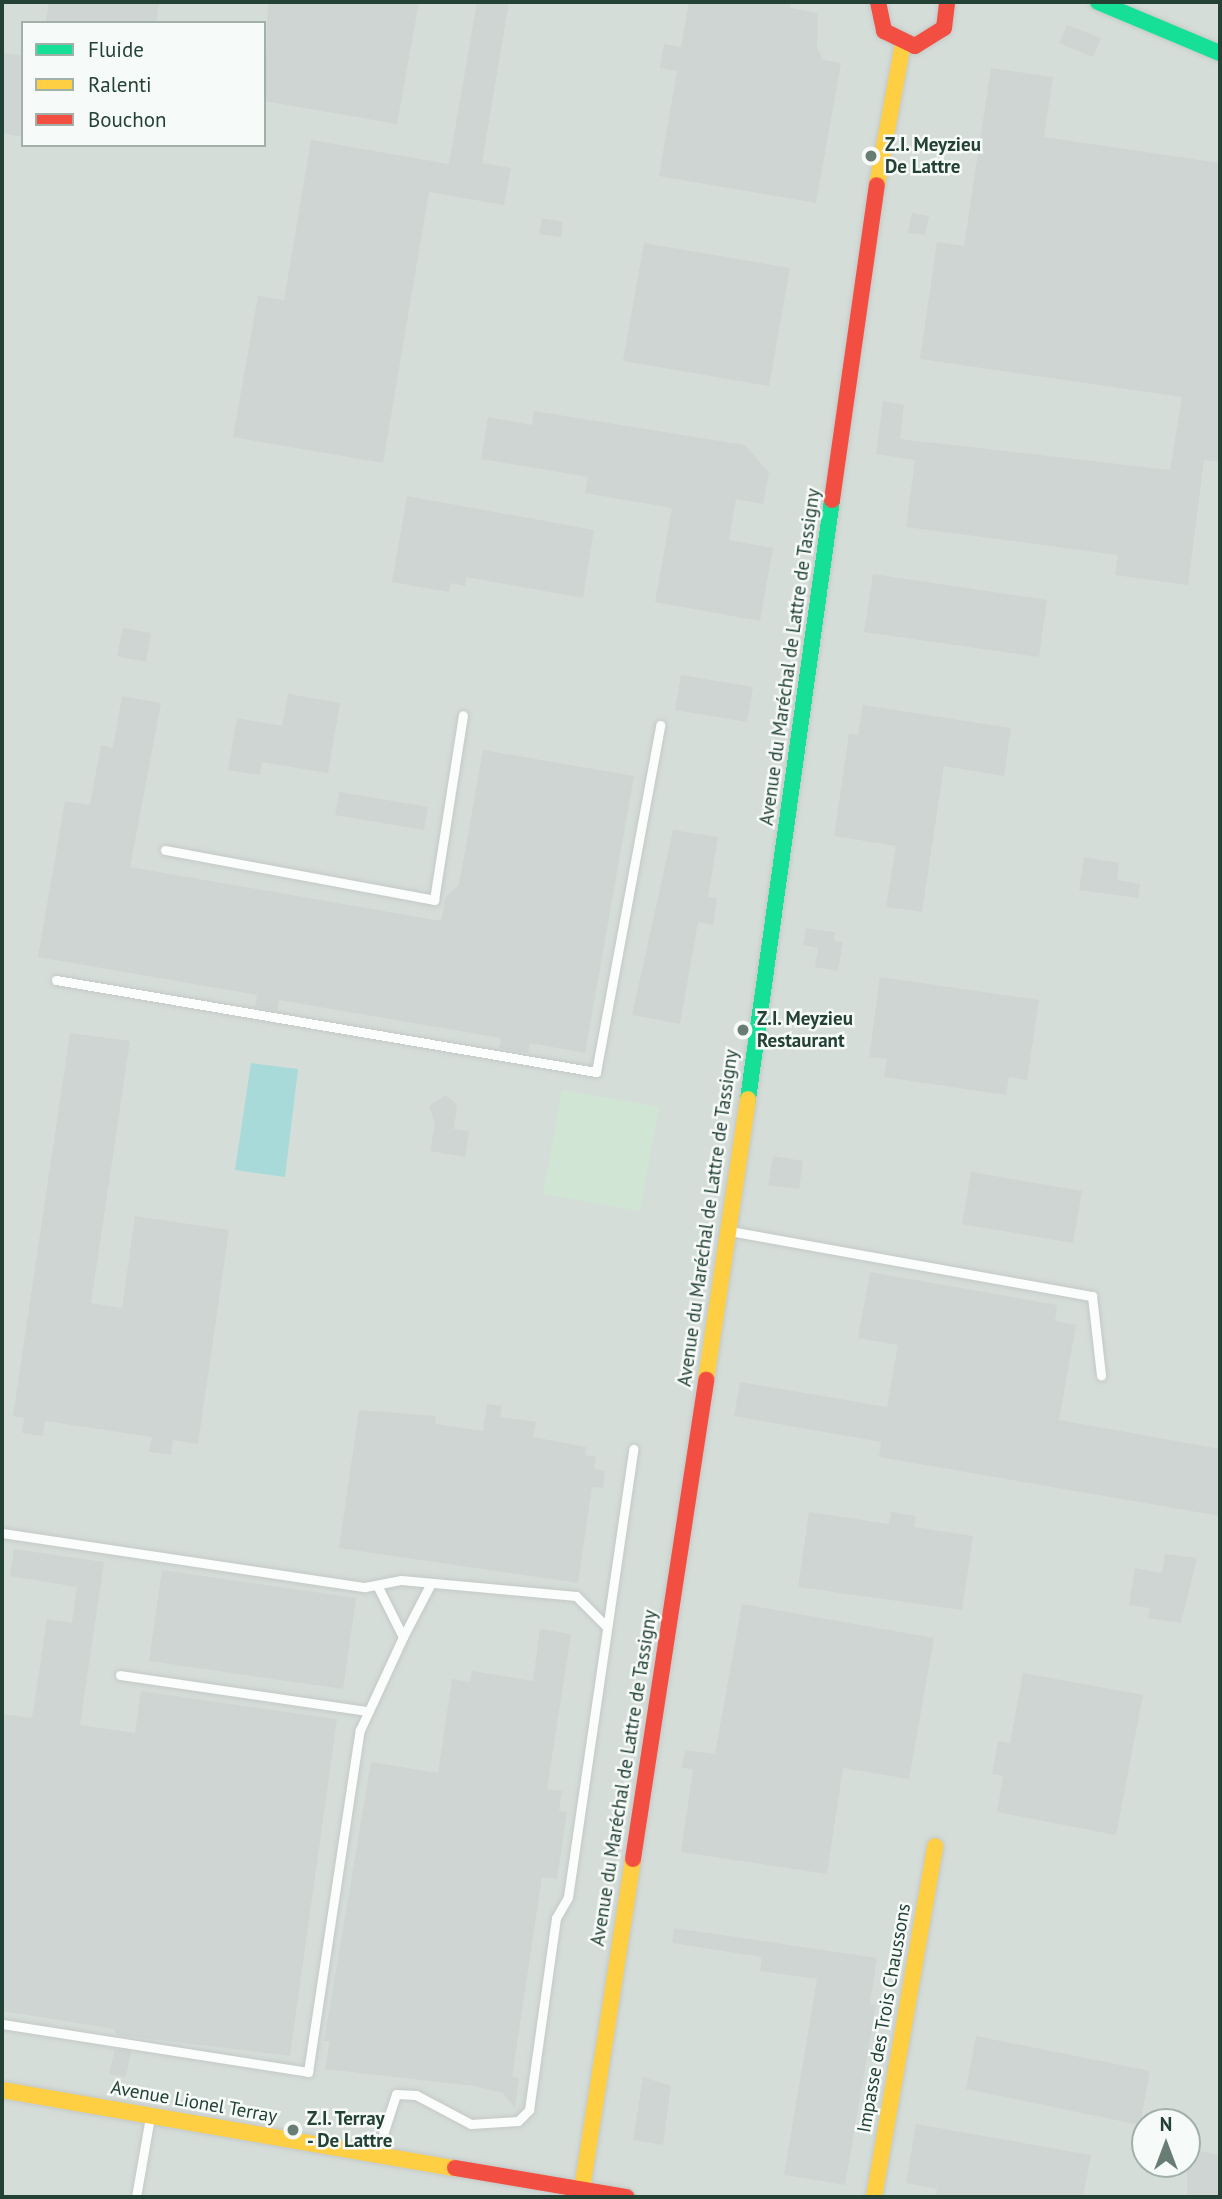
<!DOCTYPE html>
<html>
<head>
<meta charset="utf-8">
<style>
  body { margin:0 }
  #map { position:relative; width:1222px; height:2199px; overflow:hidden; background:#e7ece9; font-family:"PT Sans",sans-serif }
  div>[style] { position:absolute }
  .built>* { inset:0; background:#d5ddd9 }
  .green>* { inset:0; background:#d0e5d4 }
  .water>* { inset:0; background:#a8dada }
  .building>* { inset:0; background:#cfd5d2 }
  .roads { filter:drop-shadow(0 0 2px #c4c9c6) drop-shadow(0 0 2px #c4c9c6) }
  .lane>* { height:9px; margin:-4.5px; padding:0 4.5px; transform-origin:4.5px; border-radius:4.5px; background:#fbfcfc }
  .fast>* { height:16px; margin:-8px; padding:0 8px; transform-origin:8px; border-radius:8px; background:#16e098 }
  .slow>* { height:16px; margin:-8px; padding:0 8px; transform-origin:8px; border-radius:8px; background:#ffcf43 }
  .jam>* { height:16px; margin:-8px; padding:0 8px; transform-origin:8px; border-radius:8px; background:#f24e42 }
  .dots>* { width:19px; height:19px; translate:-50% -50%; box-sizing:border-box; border:4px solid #f6faf8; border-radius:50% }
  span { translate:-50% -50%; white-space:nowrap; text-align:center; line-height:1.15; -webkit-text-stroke:5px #f6faf8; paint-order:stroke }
  .poi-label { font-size:19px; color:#234135; font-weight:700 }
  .left { translate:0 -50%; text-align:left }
  .street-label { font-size:19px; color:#234135 }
  .frame { position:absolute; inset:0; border:4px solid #234135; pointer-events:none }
  .legend { position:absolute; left:21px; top:21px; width:245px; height:126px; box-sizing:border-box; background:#f6faf8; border:2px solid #a2b0aa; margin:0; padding:9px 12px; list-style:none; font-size:21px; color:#234135 }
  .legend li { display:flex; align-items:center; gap:14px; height:35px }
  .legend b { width:35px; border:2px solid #a2b0aa }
  .north { position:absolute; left:1131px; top:2108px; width:70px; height:70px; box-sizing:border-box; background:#f6faf8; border:2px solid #a2b0aa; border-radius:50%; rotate:0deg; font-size:19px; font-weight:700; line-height:28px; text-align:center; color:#234135 }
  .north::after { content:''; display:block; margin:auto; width:24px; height:32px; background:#687d74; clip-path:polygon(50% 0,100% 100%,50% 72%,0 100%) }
</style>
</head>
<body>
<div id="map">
  <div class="built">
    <div style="clip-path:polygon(evenodd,2px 2px,1220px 2px,1220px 2197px,2px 2197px,2px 2px,23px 23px,264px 23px,264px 145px,23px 145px,23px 23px,2px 2px,1145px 2122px,1187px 2122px,1187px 2164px,1145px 2164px,1145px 2122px)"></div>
  </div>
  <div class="green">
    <div style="clip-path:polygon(562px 1090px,659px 1107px,640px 1211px,543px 1194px)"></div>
  </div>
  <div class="water">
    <div style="clip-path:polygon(251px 1063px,298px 1069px,285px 1177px,235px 1170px)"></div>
  </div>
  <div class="building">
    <div style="clip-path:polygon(49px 2px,159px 2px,156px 23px,46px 23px)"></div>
    <div style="clip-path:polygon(268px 2px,419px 2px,397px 124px,264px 101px)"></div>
    <div style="clip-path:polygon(477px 2px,509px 2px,482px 163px,511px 168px,504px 205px,429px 192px,383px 463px,233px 437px,258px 296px,284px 300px,311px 140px,449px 164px)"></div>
    <div style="clip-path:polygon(689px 2px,791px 2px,790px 8px,818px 13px,817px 47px,823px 60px,841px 63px,816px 203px,659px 176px,677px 71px,660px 68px,664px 44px,681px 47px)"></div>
    <div style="clip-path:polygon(1067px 25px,1101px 38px,1093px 57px,1059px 43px)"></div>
    <div style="clip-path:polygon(2px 53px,23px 56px,23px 137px,2px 133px)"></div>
    <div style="clip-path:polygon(991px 68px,1053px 77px,1044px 137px,1220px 163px,1220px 462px,1204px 460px,1188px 585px,1115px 575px,1118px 555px,906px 527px,915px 460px,876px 454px,883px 401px,904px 405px,900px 439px,1170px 470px,1182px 397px,920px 359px,937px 242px,964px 246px)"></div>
    <div style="clip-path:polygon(912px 213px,929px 216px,925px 235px,908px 233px)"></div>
    <div style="clip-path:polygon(542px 218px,563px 222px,561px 237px,539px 234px)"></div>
    <div style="clip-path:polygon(644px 243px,790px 268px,769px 386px,623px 361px)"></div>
    <div style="clip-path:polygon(534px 411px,745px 445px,769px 473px,763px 504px,736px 499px,729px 540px,773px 548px,760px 621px,655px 602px,672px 508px,585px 493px,588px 477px,481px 459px,488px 417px,532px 425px)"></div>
    <div style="clip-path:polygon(407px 496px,594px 530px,583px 598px,466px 577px,465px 586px,451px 583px,449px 592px,392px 582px)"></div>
    <div style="clip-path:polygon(873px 574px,1047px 600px,1039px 657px,864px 632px)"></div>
    <div style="clip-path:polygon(123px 628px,151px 633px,146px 662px,117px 656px)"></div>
    <div style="clip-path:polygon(681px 675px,753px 687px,747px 722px,675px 710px)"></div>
    <div style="clip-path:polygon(288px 694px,340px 703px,328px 773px,262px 762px,260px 775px,228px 770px,237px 718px,282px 726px)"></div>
    <div style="clip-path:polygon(122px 696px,161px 703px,130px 867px,441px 921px,446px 897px,459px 885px,483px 750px,634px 776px,585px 1053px,530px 1043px,528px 1053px,499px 1048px,501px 1038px,279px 1000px,277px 1011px,255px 1007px,257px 995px,38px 957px,65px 801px,90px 805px,101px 745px,113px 748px)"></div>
    <div style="clip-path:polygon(863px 705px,1011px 728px,1004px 776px,944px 766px,922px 912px,886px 907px,896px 846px,834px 836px,849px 734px,858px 735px)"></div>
    <div style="clip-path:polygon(339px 792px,428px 807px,424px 830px,335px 815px)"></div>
    <div style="clip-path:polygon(673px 830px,718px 837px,708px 897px,717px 898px,713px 925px,698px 922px,680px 1024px,632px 1015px)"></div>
    <div style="clip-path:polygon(1084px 857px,1119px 863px,1117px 880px,1140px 884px,1138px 898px,1079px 890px)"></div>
    <div style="clip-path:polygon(806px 928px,835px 932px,834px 941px,843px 942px,838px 971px,815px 967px,818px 948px,803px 945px)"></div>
    <div style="clip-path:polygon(880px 977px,1039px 1000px,1027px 1080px,1009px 1077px,1006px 1095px,884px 1077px,887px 1059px,869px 1057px)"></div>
    <div style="clip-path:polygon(70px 1033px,130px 1041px,91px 1303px,122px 1308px,135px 1216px,229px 1230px,198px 1444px,173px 1440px,171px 1455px,149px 1452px,152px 1437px,45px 1421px,43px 1436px,22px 1433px,24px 1418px,13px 1416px)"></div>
    <div style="clip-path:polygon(446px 1095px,457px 1105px,454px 1129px,469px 1131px,465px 1157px,430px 1151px,435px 1123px,429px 1106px)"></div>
    <div style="clip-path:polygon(773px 1156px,803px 1161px,799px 1189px,768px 1185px)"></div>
    <div style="clip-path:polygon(971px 1172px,1082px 1191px,1073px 1243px,962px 1224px)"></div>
    <div style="clip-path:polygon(870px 1272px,1057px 1305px,1055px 1321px,1076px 1325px,1059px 1420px,1220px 1449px,1220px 1516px,879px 1457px,881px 1442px,734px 1416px,740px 1382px,887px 1407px,898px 1345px,858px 1338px)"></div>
    <div style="clip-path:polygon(487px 1404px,502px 1406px,500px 1417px,536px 1422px,533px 1437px,586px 1447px,585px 1455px,596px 1457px,594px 1469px,605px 1471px,603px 1488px,592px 1487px,578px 1583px,339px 1548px,359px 1410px,436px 1416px,435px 1424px,483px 1431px)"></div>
    <div style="clip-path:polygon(809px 1512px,889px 1524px,891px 1512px,916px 1516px,914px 1527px,973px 1536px,962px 1610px,798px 1587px)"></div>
    <div style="clip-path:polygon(14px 1549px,104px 1562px,80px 1725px,135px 1733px,141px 1691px,337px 1719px,290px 2056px,117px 2035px,114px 2029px,2px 2011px,2px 1714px,32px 1718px,47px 1619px,72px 1623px,77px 1587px,10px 1576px)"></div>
    <div style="clip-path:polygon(1165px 1554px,1197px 1558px,1181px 1623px,1148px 1618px,1150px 1608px,1129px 1605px,1135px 1568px,1162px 1573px)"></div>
    <div style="clip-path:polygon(162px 1570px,356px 1598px,343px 1689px,149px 1661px)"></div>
    <div style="clip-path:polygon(742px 1604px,934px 1638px,909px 1779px,843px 1768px,827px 1874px,681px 1852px,693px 1769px,682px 1768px,685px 1750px,715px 1754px)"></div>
    <div style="clip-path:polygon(540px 1629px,571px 1634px,547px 1789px,562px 1791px,559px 1811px,567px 1812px,557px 1879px,542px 1877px,512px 2077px,519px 2078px,515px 2108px,503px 2093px,474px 2086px,325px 2069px,330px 2041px,324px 2041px,371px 1762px,438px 1773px,452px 1679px,470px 1682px,472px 1671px,533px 1681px)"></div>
    <div style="clip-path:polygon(1023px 1673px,1143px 1695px,1116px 1835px,997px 1812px,1003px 1776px,992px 1774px,998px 1741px,1010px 1743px)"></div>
    <div style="clip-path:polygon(674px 1928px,877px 1958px,870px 2004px,876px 2005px,845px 2185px,784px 2175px,817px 1979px,760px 1971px,762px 1957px,672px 1943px)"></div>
    <div style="clip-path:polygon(976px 2036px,1150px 2071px,1140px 2125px,966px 2089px)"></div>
    <div style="clip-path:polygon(115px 2049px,131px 2051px,126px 2077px,109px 2074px)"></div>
    <div style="clip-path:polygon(643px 2077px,671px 2086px,663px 2145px,633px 2140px)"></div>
    <div style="clip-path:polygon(916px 2124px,1091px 2155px,1083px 2197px,935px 2197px,937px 2189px,906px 2183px)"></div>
    <div style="clip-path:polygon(1187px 2149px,1220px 2155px,1220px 2197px,1187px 2197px)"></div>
  </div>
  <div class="roads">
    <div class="lane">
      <div style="left:165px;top:850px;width:274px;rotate:10.5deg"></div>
      <div style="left:434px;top:900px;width:187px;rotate:-81.1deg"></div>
      <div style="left:56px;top:980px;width:548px;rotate:9.67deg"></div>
      <div style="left:596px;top:1072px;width:353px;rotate:-79.5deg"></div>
      <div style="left:730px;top:1231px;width:368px;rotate:10.2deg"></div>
      <div style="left:1092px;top:1296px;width:80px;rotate:83.5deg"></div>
      <div style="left:2px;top:1533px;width:367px;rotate:8.5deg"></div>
      <div style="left:365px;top:1587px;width:37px;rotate:-11deg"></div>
      <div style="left:401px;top:1580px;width:176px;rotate:5.2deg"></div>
      <div style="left:576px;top:1596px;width:44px;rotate:45deg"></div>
      <div style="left:377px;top:1585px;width:58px;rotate:63.4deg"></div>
      <div style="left:403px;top:1637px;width:61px;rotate:-62.6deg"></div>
      <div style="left:120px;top:1675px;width:251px;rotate:8.3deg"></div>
      <div style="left:2px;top:2024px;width:310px;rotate:8.9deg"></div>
      <div style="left:308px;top:2072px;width:346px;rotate:-81.4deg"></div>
      <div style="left:360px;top:1730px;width:102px;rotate:-65.2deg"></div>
      <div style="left:377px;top:2153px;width:62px;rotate:-72.1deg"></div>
      <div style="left:396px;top:2094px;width:20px;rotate:3deg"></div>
      <div style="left:416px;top:2095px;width:62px;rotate:27.8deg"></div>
      <div style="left:471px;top:2124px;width:47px;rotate:-3.7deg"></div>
      <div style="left:518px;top:2121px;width:16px;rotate:-45deg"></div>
      <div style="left:529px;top:2110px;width:194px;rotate:-82deg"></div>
      <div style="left:556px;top:1918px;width:24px;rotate:-60deg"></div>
      <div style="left:568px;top:1897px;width:453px;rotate:-81.7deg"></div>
      <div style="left:136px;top:2197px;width:81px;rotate:-80.1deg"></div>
    </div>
    <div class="fast">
      <div style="left:1098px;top:2px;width:132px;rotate:22.7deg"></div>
      <div style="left:748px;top:1099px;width:605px;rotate:-82.02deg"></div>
    </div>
    <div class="slow">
      <div style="left:877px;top:185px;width:143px;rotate:-79.6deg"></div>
      <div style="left:706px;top:1380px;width:284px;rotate:-81.5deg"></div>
      <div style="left:2px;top:2090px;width:460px;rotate:9.8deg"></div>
      <div style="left:582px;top:2189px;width:334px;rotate:-81.2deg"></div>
      <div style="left:874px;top:2197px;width:356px;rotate:-80.1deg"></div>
    </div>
    <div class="jam">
      <div style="left:878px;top:2px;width:30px;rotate:78deg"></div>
      <div style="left:884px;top:31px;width:34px;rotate:26deg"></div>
      <div style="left:915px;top:46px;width:34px;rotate:-32deg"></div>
      <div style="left:944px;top:28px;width:26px;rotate:-83deg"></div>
      <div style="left:832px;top:500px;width:318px;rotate:-81.9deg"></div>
      <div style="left:633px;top:1859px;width:485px;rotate:-81.3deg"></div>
      <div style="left:455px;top:2168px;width:174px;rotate:9.6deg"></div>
    </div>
  </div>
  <div class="dots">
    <div style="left:871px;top:156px;background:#687d74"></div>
    <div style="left:743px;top:1030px;background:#687d74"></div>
    <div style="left:293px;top:2130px;background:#687d74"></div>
  </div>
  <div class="poi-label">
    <span class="left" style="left:885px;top:156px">Z.I. Meyzieu<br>De Lattre</span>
    <span class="left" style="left:757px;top:1030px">Z.I. Meyzieu<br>Restaurant</span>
    <span class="left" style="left:307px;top:2130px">Z.I. Terray<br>- De Lattre</span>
  </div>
  <div class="street-label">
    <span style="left:790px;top:657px;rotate:-82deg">Avenue du Maréchal de Lattre de Tassigny</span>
    <span style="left:708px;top:1218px;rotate:-82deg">Avenue du Maréchal de Lattre de Tassigny</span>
    <span style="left:624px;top:1778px;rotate:-81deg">Avenue du Maréchal de Lattre de Tassigny</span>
    <span style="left:884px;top:2018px;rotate:-80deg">Impasse des Trois Chaussons</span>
    <span style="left:194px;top:2102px;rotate:10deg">Avenue Lionel Terray</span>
  </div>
  <div class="frame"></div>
  <ul class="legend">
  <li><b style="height:9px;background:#16e098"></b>Fluide</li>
  <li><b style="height:9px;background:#ffcf43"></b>Ralenti</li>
  <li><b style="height:9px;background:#f24e42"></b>Bouchon</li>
  </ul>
  <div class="north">N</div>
</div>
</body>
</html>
